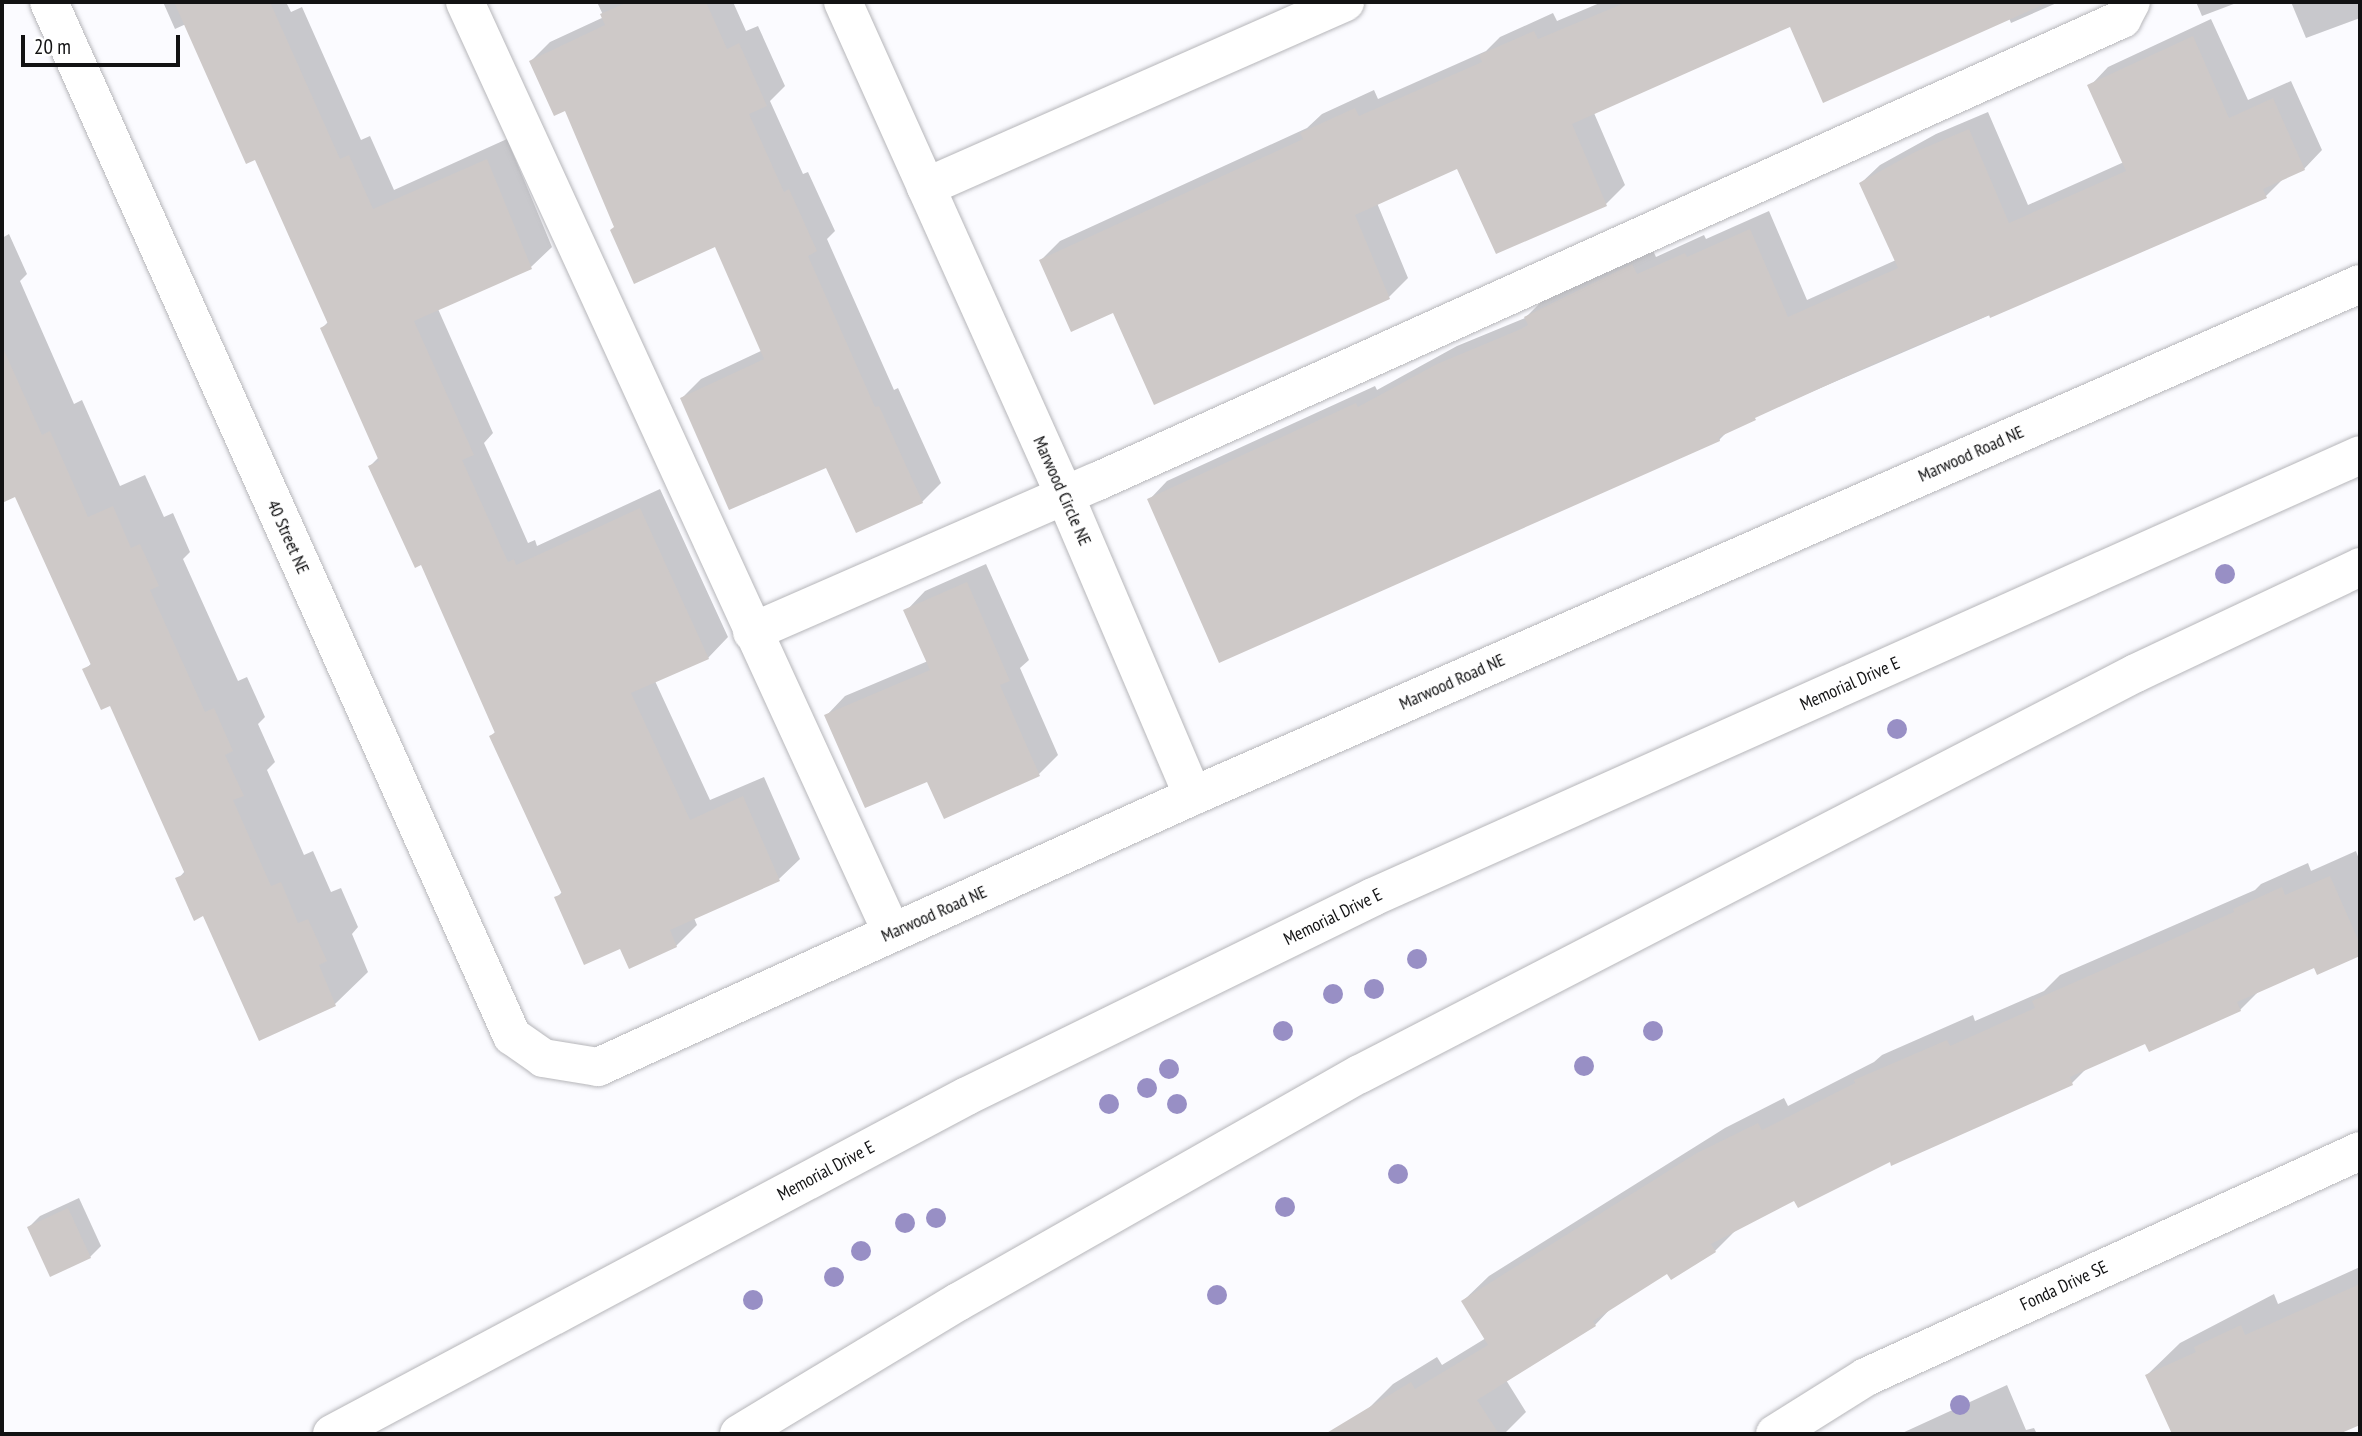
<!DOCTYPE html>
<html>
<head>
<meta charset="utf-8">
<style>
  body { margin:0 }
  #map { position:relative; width:2362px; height:1436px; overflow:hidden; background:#fbfbff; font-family:"PT Sans Narrow",sans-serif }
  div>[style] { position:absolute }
  .shadow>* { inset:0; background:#0003 }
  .building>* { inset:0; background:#cec9c8 }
  .roads { filter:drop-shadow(0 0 2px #b6b6ba) drop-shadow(0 0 2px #b6b6ba) }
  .minor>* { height:38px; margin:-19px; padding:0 19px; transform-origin:19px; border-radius:19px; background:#fff }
  .major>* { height:38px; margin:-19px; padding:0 19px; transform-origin:19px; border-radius:19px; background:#fff }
  .trees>* { width:20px; height:20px; margin:-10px; border-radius:50%; background:#988fc5 }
  span { translate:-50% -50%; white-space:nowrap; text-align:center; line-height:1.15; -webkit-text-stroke:5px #fff; paint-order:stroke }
  .street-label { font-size:18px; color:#121213 }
  .frame { position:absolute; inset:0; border:4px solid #121213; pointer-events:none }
  .scale { position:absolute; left:21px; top:35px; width:159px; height:32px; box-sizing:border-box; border:4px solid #121213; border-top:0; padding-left:9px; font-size:21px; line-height:24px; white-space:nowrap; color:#121213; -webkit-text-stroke:5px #fff; paint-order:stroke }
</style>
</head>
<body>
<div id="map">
  <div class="shadow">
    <div style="clip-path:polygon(163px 2px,286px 2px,291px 12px,302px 7px,361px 140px,370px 136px,394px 190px,507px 139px,552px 247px,531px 267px,438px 309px,493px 433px,484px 443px,528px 543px,535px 540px,537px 546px,660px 489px,728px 637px,708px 658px,655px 681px,710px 800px,764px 777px,800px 859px,779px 879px,694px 918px,697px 925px,676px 946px,621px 947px,556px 898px,563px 891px,491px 736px,496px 731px,421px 563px,370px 466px,379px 457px,322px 328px,329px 321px,256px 158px,186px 24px,175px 29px)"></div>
    <div style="clip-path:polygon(597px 2px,733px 2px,746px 31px,758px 26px,785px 86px,770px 101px,803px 174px,808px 172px,835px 231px,827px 239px,894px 390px,898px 388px,941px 483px,922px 502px,827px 466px,682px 398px,701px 379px,763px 350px,716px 245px,616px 226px,565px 109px,531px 61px,550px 42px,604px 17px)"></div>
    <div style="clip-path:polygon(1602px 2px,2059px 2px,2011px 23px,2009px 18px,1791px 25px,1594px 113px,1625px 185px,1606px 204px,1458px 167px,1377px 203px,1408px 278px,1389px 297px,1114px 311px,1041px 260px,1060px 241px,1307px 128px,1322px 114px,1374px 90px,1378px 99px,1486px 51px,1500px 37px,1553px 13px,1557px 21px)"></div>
    <div style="clip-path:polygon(2196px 2px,2239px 2px,2202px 16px)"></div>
    <div style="clip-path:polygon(2291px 2px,2360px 2px,2360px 18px,2306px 38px)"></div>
    <div style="clip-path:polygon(2211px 19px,2248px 100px,2291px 81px,2322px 150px,2304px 169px,2285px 177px,2266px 196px,1760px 414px,1728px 431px,1719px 440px,1149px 500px,1167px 481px,1375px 386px,1377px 390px,1457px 346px,1525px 318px,1545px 298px,1651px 246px,1656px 257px,1704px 235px,1706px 239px,1769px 211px,1807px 300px,1896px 260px,1861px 183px,1880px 165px,1936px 134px,1988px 112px,2028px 205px,2124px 162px,2090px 86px,2108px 67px)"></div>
    <div style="clip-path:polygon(9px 234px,27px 274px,20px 281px,74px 404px,82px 400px,120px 486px,145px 475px,164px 517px,173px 513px,190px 552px,183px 559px,219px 639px,238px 681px,247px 677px,265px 717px,258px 724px,275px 762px,267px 770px,304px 855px,313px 851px,331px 892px,341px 888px,358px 927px,352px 934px,368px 972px,335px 1004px,260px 1038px,204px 914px,178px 879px,185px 871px,111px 704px,84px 670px,92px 663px,16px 494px,2px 501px,2px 238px)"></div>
    <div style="clip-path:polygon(986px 564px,1029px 660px,1020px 668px,1058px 755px,1039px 774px,928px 779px,826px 716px,845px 696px,928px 661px,906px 611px,925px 591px)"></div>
    <div style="clip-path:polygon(2356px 851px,2360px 862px,2360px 954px,2318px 973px,2314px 966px,2259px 991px,2240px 1010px,2146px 1042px,2088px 1067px,2072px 1083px,1892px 1163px,1890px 1159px,1795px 1199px,1738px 1228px,1715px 1251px,1668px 1272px,1614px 1305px,1595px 1325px,1506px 1380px,1526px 1412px,1504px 1434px,1350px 1434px,1356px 1430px,1367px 1410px,1393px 1384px,1437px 1357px,1442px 1365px,1486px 1338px,1463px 1301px,1489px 1276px,1725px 1128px,1784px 1098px,1788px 1106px,1874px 1062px,1882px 1055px,1973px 1015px,1975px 1021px,2044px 991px,2060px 975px,2255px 890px,2261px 884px,2308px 863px,2311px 871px)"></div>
    <div style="clip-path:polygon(79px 1198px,101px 1246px,90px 1257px,29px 1227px,40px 1216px)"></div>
    <div style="clip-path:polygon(2360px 1267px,2360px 1423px,2335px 1434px,2322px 1434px,2319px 1428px,2306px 1434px,2174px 1434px,2147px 1375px,2180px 1343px,2274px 1294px,2278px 1304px)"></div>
    <div style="clip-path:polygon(2007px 1385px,2026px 1430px,2034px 1428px,2037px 1434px,1900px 1434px)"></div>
  </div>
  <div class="building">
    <div style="clip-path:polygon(174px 2px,270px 2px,340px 159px,349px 155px,373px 209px,487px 159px,532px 269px,414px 321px,474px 455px,462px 460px,508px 562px,514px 559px,516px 565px,640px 508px,709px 659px,631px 693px,690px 820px,743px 796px,780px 881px,670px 930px,677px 947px,629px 969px,620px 949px,584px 965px,554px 897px,562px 894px,489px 736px,495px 733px,421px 565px,415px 568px,368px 466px,379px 461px,320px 328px,328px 324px,255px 160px,246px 164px)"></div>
    <div style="clip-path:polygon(628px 2px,706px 2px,727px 49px,739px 43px,767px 106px,749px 114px,784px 192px,789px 189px,817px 251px,808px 256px,875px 407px,879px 406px,923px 503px,856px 533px,826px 468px,729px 510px,680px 398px,764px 359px,715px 247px,634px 284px,610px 230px,614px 227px,565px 111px,554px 116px,529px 61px,605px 25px,600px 14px)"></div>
    <div style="clip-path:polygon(1627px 2px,2049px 2px,1823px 103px,1790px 27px,1572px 124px,1607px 206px,1496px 254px,1457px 169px,1355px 215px,1390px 299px,1154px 405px,1113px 313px,1071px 332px,1039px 260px,1303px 139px,1300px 133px,1355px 108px,1359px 116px,1482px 62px,1479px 55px,1534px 31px,1538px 39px)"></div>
    <div style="clip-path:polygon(2193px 36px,2229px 118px,2273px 98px,2305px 170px,2263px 189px,2267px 198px,1990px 318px,1989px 315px,1878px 362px,1755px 418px,1756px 420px,1719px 437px,1720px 441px,1219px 663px,1147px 499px,1356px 403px,1358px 407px,1437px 364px,1521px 329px,1528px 325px,1524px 317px,1632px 264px,1637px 274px,1685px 253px,1687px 257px,1750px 229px,1788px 317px,1898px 268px,1859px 183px,1915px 152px,1969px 129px,2009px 223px,2126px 171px,2087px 85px)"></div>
    <div style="clip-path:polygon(2px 346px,42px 435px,50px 431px,88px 517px,113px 506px,131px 548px,140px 544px,159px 586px,150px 590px,187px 672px,205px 712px,214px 708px,233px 751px,225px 755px,244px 796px,233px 800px,271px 886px,281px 882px,298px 923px,308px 919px,327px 961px,319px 965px,336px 1006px,259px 1041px,203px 916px,194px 921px,175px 878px,185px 874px,110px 706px,101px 710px,82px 669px,91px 665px,15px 497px,2px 503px)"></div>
    <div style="clip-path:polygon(967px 582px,1010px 681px,1000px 685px,1040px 776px,944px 819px,927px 782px,865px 808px,824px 715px,930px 670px,903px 610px)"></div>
    <div style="clip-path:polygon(2330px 876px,2360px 944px,2360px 956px,2317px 975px,2314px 968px,2237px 1002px,2241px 1011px,2149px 1052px,2145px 1044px,2070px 1077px,2073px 1085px,1891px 1166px,1890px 1162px,1798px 1208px,1794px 1201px,1711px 1244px,1716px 1252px,1671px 1280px,1667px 1274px,1593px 1321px,1596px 1326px,1477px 1400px,1499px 1434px,1325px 1434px,1411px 1382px,1415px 1389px,1488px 1345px,1461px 1301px,1697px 1153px,1758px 1123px,1762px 1130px,1855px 1083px,1854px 1080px,1947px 1040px,1950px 1046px,2035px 1008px,2032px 1001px,2234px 912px,2233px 909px,2282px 887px,2285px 895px)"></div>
    <div style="clip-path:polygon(68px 1208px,91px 1258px,50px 1277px,27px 1227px)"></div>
    <div style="clip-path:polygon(2360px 1284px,2360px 1425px,2339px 1434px,2172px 1434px,2145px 1375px,2196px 1352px,2194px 1347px,2241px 1325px,2245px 1335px)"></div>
  </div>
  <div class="roads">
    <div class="minor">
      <div style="left:49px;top:2px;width:1133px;rotate:65.88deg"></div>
      <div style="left:512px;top:1036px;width:38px;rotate:35deg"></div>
      <div style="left:543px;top:1058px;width:56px;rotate:9.3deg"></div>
      <div style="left:598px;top:1067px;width:654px;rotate:-24.49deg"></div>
      <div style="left:1193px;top:796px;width:1274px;rotate:-23.69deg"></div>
      <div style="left:465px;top:2px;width:1024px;rotate:65.36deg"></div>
      <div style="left:843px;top:2px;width:203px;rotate:65.8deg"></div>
      <div style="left:926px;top:187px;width:458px;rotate:-23.8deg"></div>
      <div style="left:926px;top:187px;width:339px;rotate:65.8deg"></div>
      <div style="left:1065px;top:496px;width:326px;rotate:66.9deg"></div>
      <div style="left:752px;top:632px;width:375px;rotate:-23.6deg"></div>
      <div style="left:1096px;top:482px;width:1126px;rotate:-24.29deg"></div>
      <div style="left:2122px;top:19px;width:19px;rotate:-62deg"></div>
      <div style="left:1775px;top:1434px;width:107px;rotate:-32.1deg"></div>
      <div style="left:1866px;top:1377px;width:543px;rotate:-24.58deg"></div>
    </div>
    <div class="major">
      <div style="left:332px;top:1434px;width:719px;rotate:-28.03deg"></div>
      <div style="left:967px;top:1096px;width:452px;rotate:-26.1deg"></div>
      <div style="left:1373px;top:897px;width:1081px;rotate:-24.12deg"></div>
      <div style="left:739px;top:1434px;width:256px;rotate:-31.1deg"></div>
      <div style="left:958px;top:1302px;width:462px;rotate:-29.6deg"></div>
      <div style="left:1360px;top:1074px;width:873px;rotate:-27.33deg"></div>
      <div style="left:2136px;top:673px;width:248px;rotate:-25.3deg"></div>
    </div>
  </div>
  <div class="trees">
    <div style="left:2225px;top:574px"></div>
    <div style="left:1897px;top:729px"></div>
    <div style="left:1417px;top:959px"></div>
    <div style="left:1374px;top:989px"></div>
    <div style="left:1333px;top:994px"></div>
    <div style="left:1283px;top:1031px"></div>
    <div style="left:1653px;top:1031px"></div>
    <div style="left:1584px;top:1066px"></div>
    <div style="left:1169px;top:1069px"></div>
    <div style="left:1147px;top:1088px"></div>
    <div style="left:1109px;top:1104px"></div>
    <div style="left:1177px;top:1104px"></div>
    <div style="left:1398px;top:1174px"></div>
    <div style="left:1285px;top:1207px"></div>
    <div style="left:936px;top:1218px"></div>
    <div style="left:905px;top:1223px"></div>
    <div style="left:861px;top:1251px"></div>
    <div style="left:834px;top:1277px"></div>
    <div style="left:1217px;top:1295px"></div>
    <div style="left:753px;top:1300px"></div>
    <div style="left:1960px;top:1405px"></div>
  </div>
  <div class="street-label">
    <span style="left:1971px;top:454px;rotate:-24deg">Marwood Road NE</span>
    <span style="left:1062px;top:491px;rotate:66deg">Marwood Circle NE</span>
    <span style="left:288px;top:537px;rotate:66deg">40 Street NE</span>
    <span style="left:1452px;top:682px;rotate:-24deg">Marwood Road NE</span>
    <span style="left:1850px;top:684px;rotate:-24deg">Memorial Drive E</span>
    <span style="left:934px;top:914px;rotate:-24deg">Marwood Road NE</span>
    <span style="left:1333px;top:917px;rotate:-26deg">Memorial Drive E</span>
    <span style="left:826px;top:1171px;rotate:-28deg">Memorial Drive E</span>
    <span style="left:2064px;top:1286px;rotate:-25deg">Fonda Drive SE</span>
  </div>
  <div class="frame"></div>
  <div class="scale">20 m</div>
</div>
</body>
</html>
